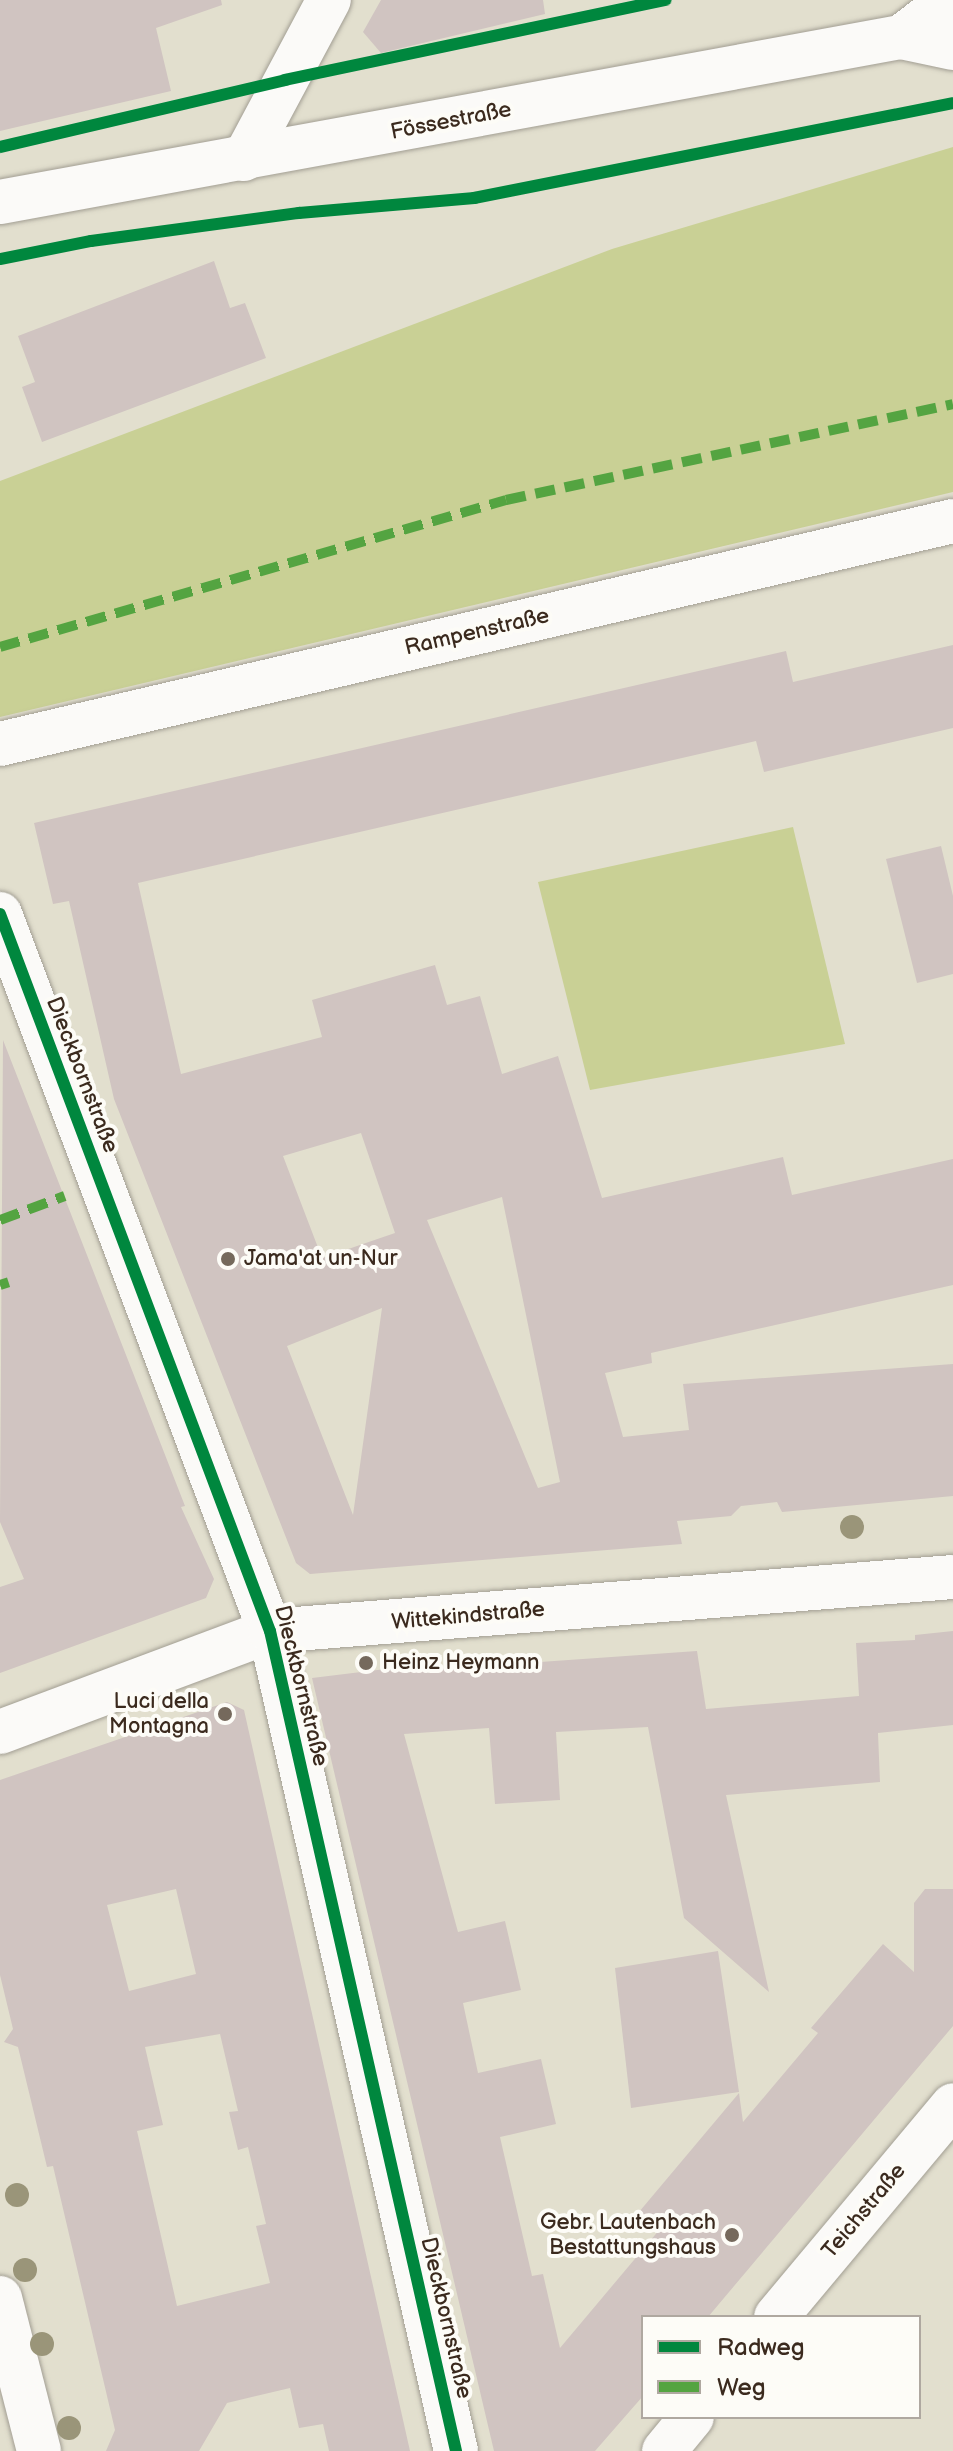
<!DOCTYPE html>
<html>
<head>
<meta charset="utf-8">
<style>
  body { margin:0 }
  #map { position:relative; width:953px; height:2451px; overflow:hidden; background:#e2dfce; font-family:"Balsamiq Sans",sans-serif }
  div>[style] { position:absolute }
  .green>* { inset:0; background:#c9d095 }
  .building>* { inset:0; background:#d0c4c1 }
  .roads { filter:drop-shadow(0 0 2px #a29e93) drop-shadow(0 0 2px #a29e93) }
  .minor>* { height:44px; margin:-22px; padding:0 22px; transform-origin:22px; border-radius:22px; background:#fbfaf8 }
  .quiet>* { height:10px; margin-top:-5px; transform-origin:0; background:repeating-linear-gradient(90deg,#54a441 0 20px,transparent 0 30px) }
  .cycleway>* { height:12px; margin:-6px; padding:0 6px; transform-origin:6px; border-radius:6px; background:#00873e }
  .trees>* { width:24px; height:24px; margin:-12px; border-radius:50%; background:#9a9579 }
  .dots>* { width:22px; height:22px; translate:-50% -50%; box-sizing:border-box; border:4px solid #fdfcf7; border-radius:50% }
  span { translate:-50% -50%; white-space:nowrap; text-align:center; line-height:1.15; -webkit-text-stroke:8px #fdfcf7; paint-order:stroke }
  .street-label { font-size:22px; color:#3b2a1e }
  .poi-label { font-size:22px; color:#3b2a1e }
  .left { translate:0 -50%; text-align:left }
  .right { translate:-100% -50%; text-align:right }
  .legend { position:absolute; left:641px; top:2315px; width:280px; height:104px; box-sizing:border-box; background:#fdfcf7; border:2px solid #afa8a0; margin:0; padding:10px 14px; list-style:none; font-size:24px; color:#3b2a1e }
  .legend li { display:flex; align-items:center; gap:16px; height:40px }
  .legend b { width:40px; border:2px solid #afa8a0 }
</style>
</head>
<body>
<div id="map">
  <div class="green">
    <div style="clip-path:polygon(953px 147px,953px 492px,0 717px,0 481px,612px 249px)"></div>
    <div style="clip-path:polygon(793px 827px,845px 1044px,590px 1090px,538px 882px)"></div>
  </div>
  <div class="building">
    <div style="clip-path:polygon(0 0,221px 0,222px 5px,156px 28px,171px 91px,0 131px)"></div>
    <div style="clip-path:polygon(381px 0,543px 0,545px 14px,381px 53px,363px 32px)"></div>
    <div style="clip-path:polygon(214px 261px,230px 308px,245px 303px,266px 358px,42px 442px,22px 387px,35px 382px,18px 336px)"></div>
    <div style="clip-path:polygon(evenodd,953px 645px,953px 728px,764px 772px,756px 741px,138px 883px,181px 1074px,322px 1037px,312px 1000px,435px 965px,447px 1005px,480px 996px,502px 1074px,558px 1056px,602px 1198px,783px 1157px,792px 1195px,953px 1159px,953px 1285px,651px 1353px,652px 1363px,605px 1373px,623px 1437px,689px 1430px,683px 1384px,953px 1364px,953px 1496px,782px 1512px,777px 1502px,741px 1506px,731px 1516px,677px 1521px,682px 1544px,310px 1574px,296px 1563px,114px 1099px,69px 901px,53px 904px,34px 823px,786px 651px,793px 682px,953px 645px,361px 1133px,395px 1233px,322px 1258px,283px 1156px,361px 1133px,953px 645px,502px 1197px,560px 1482px,538px 1488px,427px 1220px,502px 1197px,953px 645px,382px 1308px,353px 1515px,287px 1346px,382px 1308px)"></div>
    <div style="clip-path:polygon(941px 846px,953px 896px,953px 974px,917px 983px,886px 859px)"></div>
    <div style="clip-path:polygon(3px 1040px,185px 1506px,181px 1507px,214px 1579px,206px 1598px,0 1673px,0 1587px,24px 1579px,0 1522px)"></div>
    <div style="clip-path:polygon(953px 1631px,953px 1725px,878px 1733px,880px 1782px,726px 1795px,769px 1992px,684px 1918px,648px 1727px,556px 1732px,560px 1800px,495px 1804px,489px 1728px,404px 1734px,458px 1932px,505px 1921px,521px 1990px,463px 2003px,478px 2073px,541px 2059px,556px 2124px,500px 2137px,532px 2276px,543px 2274px,560px 2348px,660px 2229px,639px 2212px,739px 2093px,743px 2122px,818px 2033px,811px 2028px,883px 1944px,914px 1972px,914px 1903px,925px 1889px,953px 1889px,953px 2026px,708px 2317px,643px 2317px,643px 2396px,595px 2451px,494px 2451px,312px 1678px,435px 1663px,439px 1669px,697px 1651px,706px 1709px,859px 1696px,856px 1643px,915px 1640px,915px 1635px)"></div>
    <div style="clip-path:polygon(evenodd,227px 1702px,244px 1710px,410px 2451px,329px 2451px,323px 2424px,299px 2428px,290px 2388px,227px 2403px,199px 2451px,106px 2451px,115px 2430px,53px 2166px,47px 2167px,18px 2047px,4px 2042px,13px 2029px,0 1975px,0 1780px,227px 1702px,176px 1889px,196px 1974px,129px 1991px,107px 1905px,176px 1889px,227px 1702px,220px 2034px,238px 2111px,229px 2112px,238px 2150px,248px 2147px,266px 2224px,256px 2226px,270px 2283px,177px 2306px,137px 2131px,163px 2125px,145px 2047px,220px 2034px)"></div>
    <div style="clip-path:polygon(718px 1951px,739px 2092px,631px 2108px,615px 1968px)"></div>
  </div>
  <div class="roads">
    <div class="minor">
      <div style="left:901px;top:37px;width:61px;rotate:-37.1deg"></div>
      <div style="left:244px;top:159px;width:180px;rotate:-61.9deg"></div>
      <div style="left:0;top:202px;width:916px;rotate:-10.38deg"></div>
      <div style="left:901px;top:37px;width:53px;rotate:11.9deg"></div>
      <div style="left:0;top:744px;width:979px;rotate:-13.17deg"></div>
      <div style="left:0;top:914px;width:766px;rotate:69.37deg"></div>
      <div style="left:270px;top:1631px;width:841px;rotate:77.22deg"></div>
      <div style="left:0;top:1732px;width:288px;rotate:-20.5deg"></div>
      <div style="left:270px;top:1631px;width:685px;rotate:-4.52deg"></div>
      <div style="left:0;top:2298px;width:158px;rotate:75.7deg"></div>
      <div style="left:776px;top:2317px;width:276px;rotate:-50.1deg"></div>
      <div style="left:664px;top:2451px;width:44px;rotate:-50.5deg"></div>
    </div>
  </div>
  <div class="quiet">
    <div style="left:0;top:647px;width:527px;rotate:-16.2deg"></div>
    <div style="left:506px;top:500px;width:457px;rotate:-12.1deg"></div>
    <div style="left:0;top:1220px;width:69px;rotate:-20.3deg"></div>
    <div style="left:0;top:1285px;width:9px;rotate:-18deg"></div>
  </div>
  <div class="cycleway">
    <div style="left:0;top:147px;width:293px;rotate:-13.2deg"></div>
    <div style="left:285px;top:80px;width:389px;rotate:-11.9deg"></div>
    <div style="left:0;top:259px;width:93px;rotate:-11.2deg"></div>
    <div style="left:91px;top:241px;width:210px;rotate:-7.7deg"></div>
    <div style="left:299px;top:213px;width:176px;rotate:-4.9deg"></div>
    <div style="left:474px;top:198px;width:488px;rotate:-11.2deg"></div>
    <div style="left:0;top:914px;width:766px;rotate:69.37deg"></div>
    <div style="left:270px;top:1631px;width:841px;rotate:77.22deg"></div>
  </div>
  <div class="trees">
    <div style="left:852px;top:1527px"></div>
    <div style="left:17px;top:2195px"></div>
    <div style="left:25px;top:2270px"></div>
    <div style="left:42px;top:2344px"></div>
    <div style="left:69px;top:2428px"></div>
  </div>
  <div class="dots">
    <div style="left:228px;top:1259px;background:#75695c"></div>
    <div style="left:366px;top:1663px;background:#75695c"></div>
    <div style="left:225px;top:1714px;background:#75695c"></div>
    <div style="left:732px;top:2235px;background:#75695c"></div>
  </div>
  <div class="street-label">
    <span style="left:451px;top:121px;rotate:-11deg">Fössestraße</span>
    <span style="left:477px;top:632px;rotate:-13deg">Rampenstraße</span>
    <span style="left:82px;top:1075px;rotate:69deg">Dieckbornstraße</span>
    <span style="left:468px;top:1616px;rotate:-5deg">Wittekindstraße</span>
    <span style="left:301px;top:1686px;rotate:76deg">Dieckbornstraße</span>
    <span style="left:864px;top:2211px;rotate:-50deg">Teichstraße</span>
    <span style="left:446px;top:2318px;rotate:77deg">Dieckbornstraße</span>
  </div>
  <div class="poi-label">
    <span class="left" style="left:244px;top:1259px">Jama'at un-Nur</span>
    <span class="left" style="left:382px;top:1663px">Heinz Heymann</span>
    <span class="right" style="left:209px;top:1714px">Luci della<br>Montagna</span>
    <span class="right" style="left:716px;top:2235px">Gebr. Lautenbach<br>Bestattungshaus</span>
  </div>
  <ul class="legend">
  <li><b style="height:10px;background:#00873e"></b>Radweg</li>
  <li><b style="height:10px;background:#54a441"></b>Weg</li>
  </ul>
</div>
</body>
</html>
